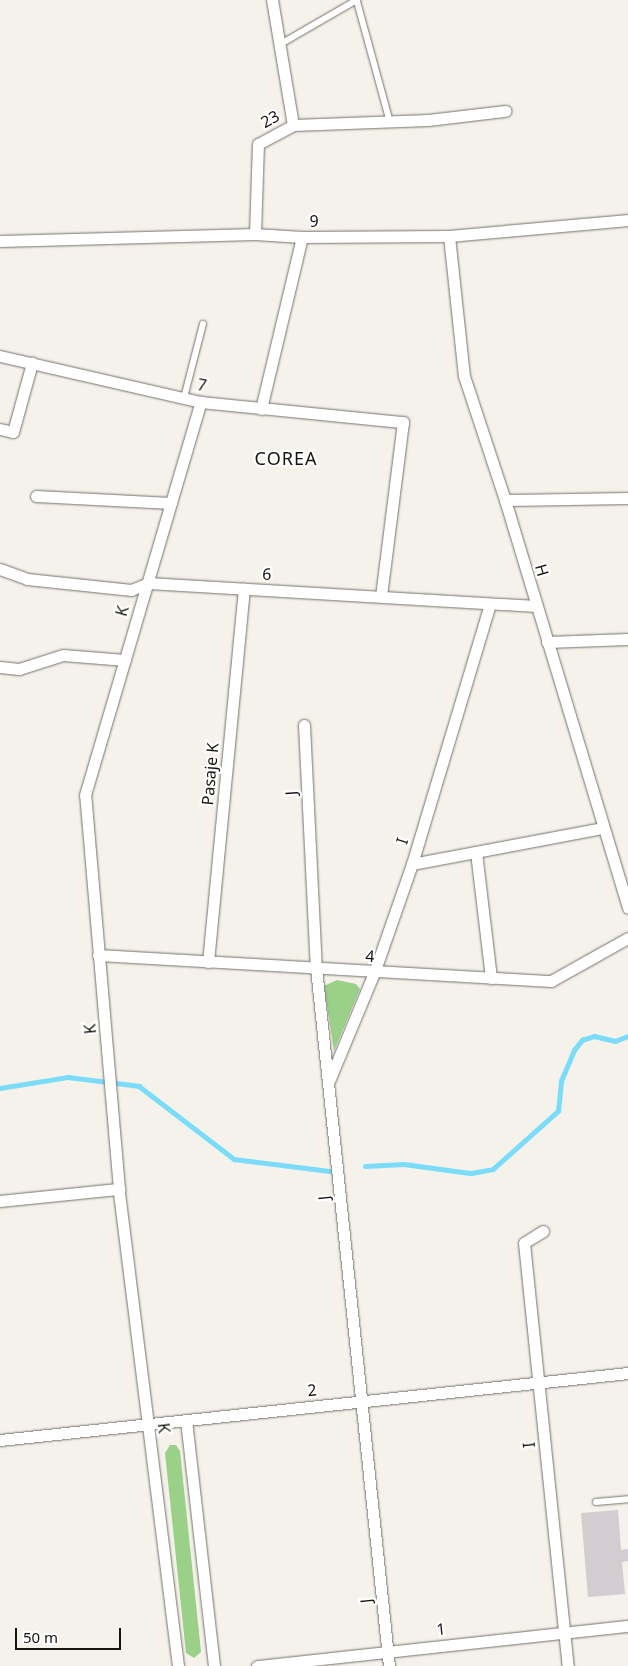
<!DOCTYPE html>
<html>
<head>
<meta charset="utf-8">
<style>
  body { margin:0 }
  #map { position:relative; width:628px; height:1666px; overflow:hidden; background:#f4f2ea; font-family:"Noto Sans",sans-serif }
  div>[style] { position:absolute }
  .green>* { inset:0; background:#9bd089 }
  .stream>* { height:4.5px; margin:-2.25px; padding:0 2.25px; transform-origin:2.25px; border-radius:2.25px; background:#7bdcfa }
  .building>* { inset:0; background:#d3ccd1 }
  .roads { filter:drop-shadow(0 0 1px #74726b) drop-shadow(0 0 1px #74726b) }
  .lane>* { height:5.5px; margin:-2.75px; padding:0 2.75px; transform-origin:2.75px; border-radius:2.75px; background:#fff }
  .street>* { height:11px; margin:-5.5px; padding:0 5.5px; transform-origin:5.5px; border-radius:5.5px; background:#fff }
  span { translate:-50% -50%; white-space:nowrap; text-align:center; line-height:1.15; -webkit-text-stroke:4.5px #fff; paint-order:stroke }
  .street-label { font-size:16px; color:#151411 }
  .neighbourhood-label { font-size:18px; color:#151411; letter-spacing:1px }
  .scale { position:absolute; left:15px; top:1628px; width:106px; height:22px; box-sizing:border-box; border:2px solid #151411; border-top:0; padding-left:6px; font-size:15px; line-height:18px; white-space:nowrap; color:#151411; -webkit-text-stroke:4px #fff; paint-order:stroke }
</style>
</head>
<body>
<div id="map">
  <div class="green">
    <div style="clip-path:polygon(337px 980px,356px 984px,360px 989px,334px 1051px,324px 986px)"></div>
    <div style="clip-path:polygon(170px 1445px,176px 1445px,180px 1451px,201px 1652px,194px 1658px,186px 1653px,165px 1453px)"></div>
  </div>
  <div class="stream">
    <div style="left:0;top:1088px;width:69px;rotate:-9.2deg"></div>
    <div style="left:68px;top:1077px;width:72px;rotate:7.2deg"></div>
    <div style="left:139px;top:1086px;width:120px;rotate:37.5deg"></div>
    <div style="left:234px;top:1159px;width:96px;rotate:7.2deg"></div>
    <div style="left:365px;top:1166px;width:39px;rotate:-3deg"></div>
    <div style="left:404px;top:1164px;width:68px;rotate:7.7deg"></div>
    <div style="left:471px;top:1173px;width:22px;rotate:-10deg"></div>
    <div style="left:493px;top:1169px;width:87px;rotate:-41.7deg"></div>
    <div style="left:558px;top:1111px;width:30px;rotate:-84deg"></div>
    <div style="left:561px;top:1081px;width:34px;rotate:-67deg"></div>
    <div style="left:574px;top:1050px;width:13px;rotate:-51deg"></div>
    <div style="left:582px;top:1040px;width:13px;rotate:-18deg"></div>
    <div style="left:594px;top:1036px;width:22px;rotate:13deg"></div>
    <div style="left:615px;top:1041px;width:14px;rotate:-21deg"></div>
  </div>
  <div class="building">
    <div style="clip-path:polygon(618px 1510px,621px 1550px,628px 1549px,628px 1561px,622px 1562px,625px 1594px,588px 1597px,581px 1513px)"></div>
  </div>
  <div class="roads">
    <div class="lane">
      <div style="left:357px;top:0;width:125px;rotate:74.7deg"></div>
      <div style="left:281px;top:44px;width:88px;rotate:-30.1deg"></div>
      <div style="left:184px;top:398px;width:76px;rotate:-75.6deg"></div>
      <div style="left:596px;top:1502px;width:32px;rotate:-5deg"></div>
    </div>
    <div class="street">
      <div style="left:293px;top:125px;width:135px;rotate:-2.1deg"></div>
      <div style="left:428px;top:120px;width:78px;rotate:-6.7deg"></div>
      <div style="left:255px;top:234px;width:90px;rotate:-88.1deg"></div>
      <div style="left:258px;top:144px;width:40px;rotate:-28deg"></div>
      <div style="left:293px;top:125px;width:127px;rotate:-99.5deg"></div>
      <div style="left:449px;top:236px;width:141px;rotate:83.9deg"></div>
      <div style="left:464px;top:376px;width:131px;rotate:71.7deg"></div>
      <div style="left:505px;top:500px;width:426px;rotate:73.2deg"></div>
      <div style="left:0;top:241px;width:255px;rotate:-1.6deg"></div>
      <div style="left:255px;top:234px;width:47px;rotate:3.7deg"></div>
      <div style="left:302px;top:237px;width:147px;rotate:-0.4deg"></div>
      <div style="left:449px;top:236px;width:180px;rotate:-5.1deg"></div>
      <div style="left:0;top:356px;width:206px;rotate:12.9deg"></div>
      <div style="left:201px;top:402px;width:203px;rotate:5.7deg"></div>
      <div style="left:403px;top:422px;width:176px;rotate:97.2deg"></div>
      <div style="left:261px;top:409px;width:177px;rotate:-76.6deg"></div>
      <div style="left:0;top:429px;width:13px;rotate:13deg"></div>
      <div style="left:13px;top:432px;width:72px;rotate:-74.6deg"></div>
      <div style="left:36px;top:496px;width:135px;rotate:3deg"></div>
      <div style="left:505px;top:500px;width:123px;rotate:-0.9deg"></div>
      <div style="left:0;top:569px;width:29px;rotate:20deg"></div>
      <div style="left:27px;top:579px;width:105px;rotate:6deg"></div>
      <div style="left:131px;top:590px;width:18px;rotate:-22deg"></div>
      <div style="left:148px;top:583px;width:389px;rotate:3.4deg"></div>
      <div style="left:547px;top:642px;width:81px;rotate:-2.1deg"></div>
      <div style="left:0;top:667px;width:19px;rotate:6deg"></div>
      <div style="left:19px;top:669px;width:46px;rotate:-17.7deg"></div>
      <div style="left:63px;top:655px;width:62px;rotate:4.6deg"></div>
      <div style="left:304px;top:725px;width:243px;rotate:87.2deg"></div>
      <div style="left:316px;top:968px;width:702px;rotate:84.03deg"></div>
      <div style="left:476px;top:852px;width:127px;rotate:83.2deg"></div>
      <div style="left:412px;top:864px;width:193px;rotate:-10.7deg"></div>
      <div style="left:98px;top:955px;width:454px;rotate:3.3deg"></div>
      <div style="left:551px;top:981px;width:88px;rotate:-29.2deg"></div>
      <div style="left:208px;top:962px;width:375px;rotate:-84.5deg"></div>
      <div style="left:329px;top:1081px;width:117px;rotate:-67.4deg"></div>
      <div style="left:374px;top:973px;width:115px;rotate:-70.8deg"></div>
      <div style="left:412px;top:864px;width:271px;rotate:-73.3deg"></div>
      <div style="left:0;top:1201px;width:120px;rotate:-5.8deg"></div>
      <div style="left:543px;top:1231px;width:22px;rotate:148deg"></div>
      <div style="left:524px;top:1243px;width:425px;rotate:84.1deg"></div>
      <div style="left:186px;top:1420px;width:248px;rotate:83.5deg"></div>
      <div style="left:0;top:1440px;width:632px;rotate:-6.09deg"></div>
      <div style="left:178px;top:1666px;width:481px;rotate:-97.1deg"></div>
      <div style="left:119px;top:1189px;width:395px;rotate:-94.9deg"></div>
      <div style="left:85px;top:795px;width:410px;rotate:-73.6deg"></div>
      <div style="left:257px;top:1666px;width:373px;rotate:-6.2deg"></div>
    </div>
  </div>
  <div class="street-label">
    <span style="left:270px;top:119px;rotate:-29deg">23</span>
    <span style="left:314px;top:221px">9</span>
    <span style="left:202px;top:385px;rotate:11deg">7</span>
    <span style="left:542px;top:570px;rotate:74deg">H</span>
    <span style="left:267px;top:574px;rotate:3deg">6</span>
    <span style="left:122px;top:611px;rotate:-74deg">K</span>
    <span style="left:210px;top:774px;rotate:-85deg">Pasaje K</span>
    <span style="left:291px;top:793px;rotate:-93deg">J</span>
    <span style="left:402px;top:841px;rotate:-73deg">I</span>
    <span style="left:370px;top:956px;rotate:4deg">4</span>
    <span style="left:90px;top:1029px;rotate:-96deg">K</span>
    <span style="left:324px;top:1198px;rotate:-96deg">J</span>
    <span style="left:312px;top:1390px;rotate:-6deg">2</span>
    <span style="left:164px;top:1428px;rotate:83deg">K</span>
    <span style="left:529px;top:1445px;rotate:-96deg">I</span>
    <span style="left:366px;top:1601px;rotate:-96deg">J</span>
    <span style="left:441px;top:1629px;rotate:-6deg">1</span>
  </div>
  <div class="neighbourhood-label">
    <span style="left:286px;top:458px">COREA</span>
  </div>
  <div class="scale">50 m</div>
</div>
</body>
</html>
